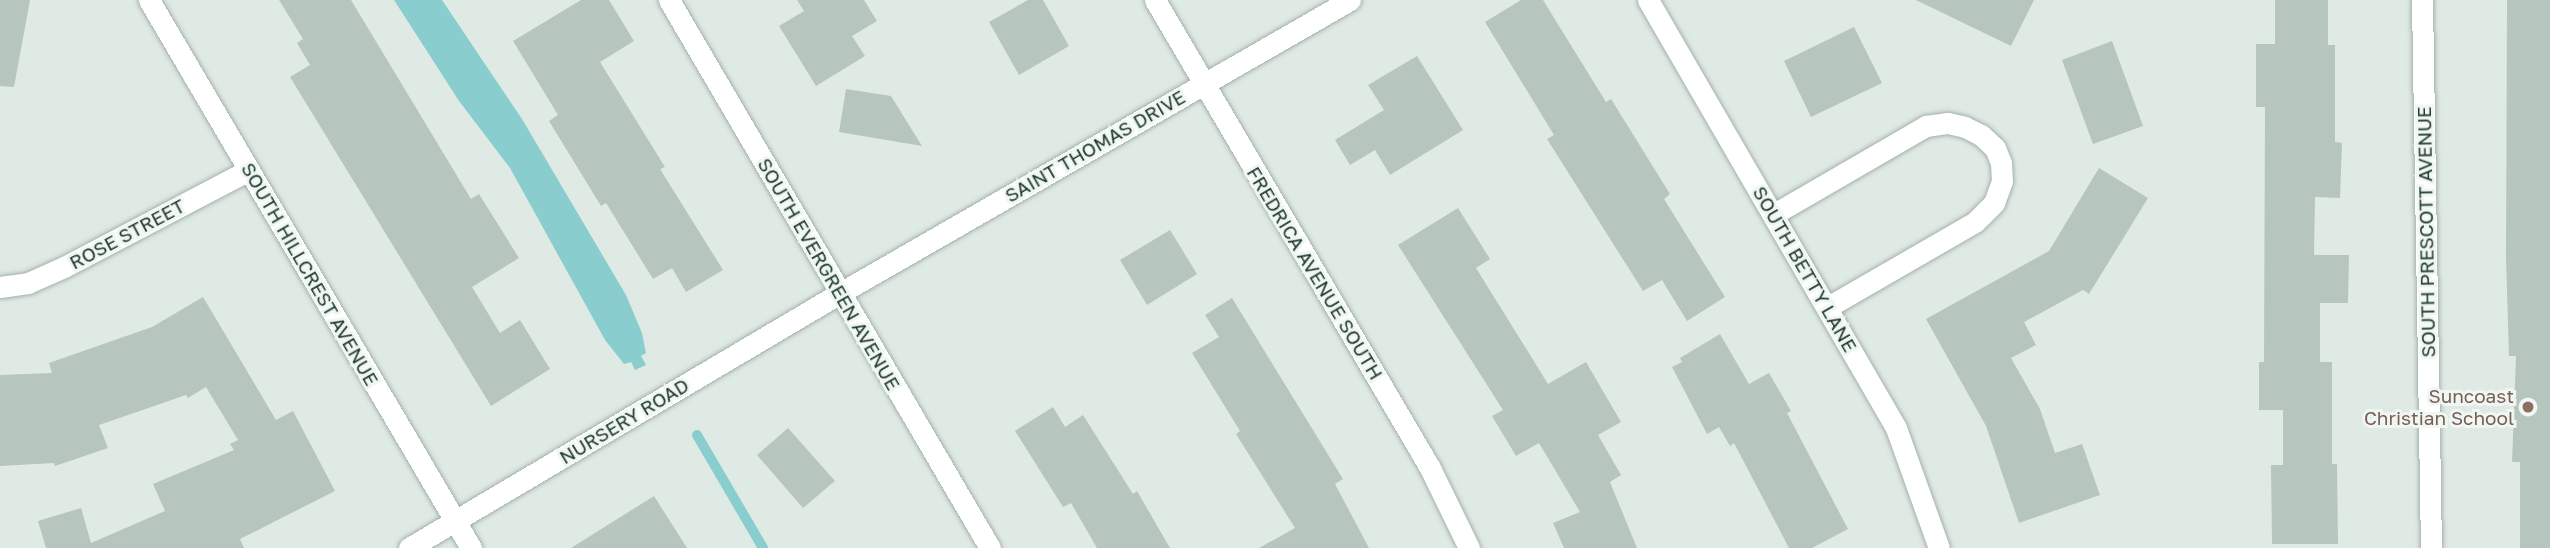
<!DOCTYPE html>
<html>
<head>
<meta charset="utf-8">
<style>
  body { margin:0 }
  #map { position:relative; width:2550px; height:548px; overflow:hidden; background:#e0eae4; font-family:"Golos Text",sans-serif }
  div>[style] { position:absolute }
  .water>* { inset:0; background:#8acdce }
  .stream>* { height:10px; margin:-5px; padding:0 5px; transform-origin:5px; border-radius:5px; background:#8acdce }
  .building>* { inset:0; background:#b6c5bd }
  .roads { filter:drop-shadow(0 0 2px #a3b2aa) drop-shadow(0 0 2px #a3b2aa) }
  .minor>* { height:21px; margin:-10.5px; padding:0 10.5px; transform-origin:10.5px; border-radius:10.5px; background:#fff }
  .dots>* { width:19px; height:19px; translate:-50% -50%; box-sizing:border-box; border:4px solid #f0f7f3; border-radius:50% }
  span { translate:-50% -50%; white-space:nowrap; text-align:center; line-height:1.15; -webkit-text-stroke:6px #f0f7f3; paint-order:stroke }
  .street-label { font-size:19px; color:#213a30 }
  .education-label { font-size:19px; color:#785e54 }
  .right { translate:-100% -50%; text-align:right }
</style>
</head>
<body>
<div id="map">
  <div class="water">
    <div style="clip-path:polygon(394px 0,442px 0,522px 119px,626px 295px,642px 333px,646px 353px,641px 356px,646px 365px,635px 370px,631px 362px,624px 364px,605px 340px,510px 168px,459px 101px)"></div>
  </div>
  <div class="stream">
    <div style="left:697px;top:435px;width:131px;rotate:59.7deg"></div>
  </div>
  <div class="building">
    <div style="clip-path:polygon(0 0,30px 0,14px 87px,0 86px)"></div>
    <div style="clip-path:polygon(279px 0,351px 0,471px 199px,479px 194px,519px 258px,472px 287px,500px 333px,520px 320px,550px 369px,491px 406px,290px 77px,310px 65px,297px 43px,303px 39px)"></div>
    <div style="clip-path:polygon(581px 0,609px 0,634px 41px,600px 62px,665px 167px,660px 169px,723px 270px,686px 292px,672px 268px,653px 279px,606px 203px,601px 206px,549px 121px,558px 115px,513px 41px)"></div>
    <div style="clip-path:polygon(797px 0,864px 0,877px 21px,852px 36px,865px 56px,816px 86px,779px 26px,804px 11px)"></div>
    <div style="clip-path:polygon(1028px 0,1043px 0,1069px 46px,1019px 75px,989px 22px)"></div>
    <div style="clip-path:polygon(1521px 0,1543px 0,1606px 102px,1611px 99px,1670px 194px,1664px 199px,1725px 297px,1687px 321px,1662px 280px,1643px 291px,1547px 139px,1554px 135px,1485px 22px)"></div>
    <div style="clip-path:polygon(1916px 0,2034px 0,2011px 46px)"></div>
    <div style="clip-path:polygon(2275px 0,2328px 0,2328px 45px,2335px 45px,2335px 142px,2342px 143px,2340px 198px,2315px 197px,2314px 255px,2349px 255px,2348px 303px,2320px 303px,2320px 362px,2332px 362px,2332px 464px,2337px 464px,2338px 544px,2272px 544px,2271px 465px,2283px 465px,2283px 410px,2259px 410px,2259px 362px,2264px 362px,2265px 107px,2256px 107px,2256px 44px,2275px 44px)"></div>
    <div style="clip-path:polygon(2507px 0,2550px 0,2550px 548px,2520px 548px,2520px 462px,2512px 462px,2516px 356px,2509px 356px,2506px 258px)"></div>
    <div style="clip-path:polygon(1854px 27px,1882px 83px,1811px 117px,1784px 61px)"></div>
    <div style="clip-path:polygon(2112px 41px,2143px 126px,2093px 144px,2062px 60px)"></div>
    <div style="clip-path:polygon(1417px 56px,1463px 130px,1390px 175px,1375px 150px,1350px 165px,1335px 140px,1384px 110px,1368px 85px)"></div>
    <div style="clip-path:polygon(846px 89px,891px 96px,922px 146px,839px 132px)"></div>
    <div style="clip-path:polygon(2099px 168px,2148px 198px,2089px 294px,2083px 290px,2024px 322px,2036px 345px,2011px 358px,2040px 409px,2055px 453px,2082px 444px,2100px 495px,2019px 523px,1986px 426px,1926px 319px,2049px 251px)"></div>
    <div style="clip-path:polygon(1458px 208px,1490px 259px,1476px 268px,1548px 384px,1586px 362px,1621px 422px,1598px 435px,1621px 475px,1610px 482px,1637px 548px,1564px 548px,1553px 523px,1580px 512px,1539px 443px,1516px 456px,1492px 416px,1503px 410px,1398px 245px)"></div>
    <div style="clip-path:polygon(1170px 230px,1197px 274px,1147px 305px,1120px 260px)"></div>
    <div style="clip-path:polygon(203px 297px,276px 420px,293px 411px,335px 491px,240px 539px,244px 548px,46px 548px,38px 521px,81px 508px,91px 543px,165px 511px,153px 484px,234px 450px,230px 444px,238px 440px,206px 387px,188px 398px,186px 395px,99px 425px,108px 448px,55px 466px,54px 463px,0 466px,0 375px,52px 373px,49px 363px,152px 327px)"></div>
    <div style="clip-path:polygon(1232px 298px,1343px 479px,1335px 484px,1369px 548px,1259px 548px,1295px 528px,1236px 434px,1240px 431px,1192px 353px,1219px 337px,1205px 315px)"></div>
    <div style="clip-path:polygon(1720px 334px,1749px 384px,1769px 373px,1791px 411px,1787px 413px,1848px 529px,1812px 548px,1789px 548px,1734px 443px,1730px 446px,1719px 427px,1707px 434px,1672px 367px,1682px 362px,1680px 358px)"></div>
    <div style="clip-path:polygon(1053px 407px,1065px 427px,1083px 415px,1133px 494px,1137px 491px,1170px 548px,1097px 548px,1071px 503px,1063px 507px,1015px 431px)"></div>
    <div style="clip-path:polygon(788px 428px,835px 481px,803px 508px,757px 455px)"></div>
    <div style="clip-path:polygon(654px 496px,687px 548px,571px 548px)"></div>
  </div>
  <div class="roads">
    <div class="minor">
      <div style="left:149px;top:0;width:636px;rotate:59.56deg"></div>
      <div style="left:669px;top:0;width:635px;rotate:59.64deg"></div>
      <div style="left:1155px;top:0;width:543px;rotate:59.56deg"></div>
      <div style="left:1430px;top:468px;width:89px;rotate:64deg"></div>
      <div style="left:1648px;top:0;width:495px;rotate:59.9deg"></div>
      <div style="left:1896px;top:428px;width:127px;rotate:70.3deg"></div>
      <div style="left:2422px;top:0;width:548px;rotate:89.06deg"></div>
      <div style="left:1774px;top:214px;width:176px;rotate:-30.1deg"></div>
      <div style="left:1926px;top:126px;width:22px;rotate:-8deg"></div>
      <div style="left:1948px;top:123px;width:17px;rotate:13deg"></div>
      <div style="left:1965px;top:127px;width:18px;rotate:27deg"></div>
      <div style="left:1981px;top:135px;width:19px;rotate:43deg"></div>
      <div style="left:1995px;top:148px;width:16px;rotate:68deg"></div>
      <div style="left:2001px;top:163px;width:18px;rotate:87deg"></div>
      <div style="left:2002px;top:181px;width:23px;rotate:110deg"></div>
      <div style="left:1994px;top:203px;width:27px;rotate:135deg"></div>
      <div style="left:1975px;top:222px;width:170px;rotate:150deg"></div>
      <div style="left:0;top:287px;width:28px;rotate:-8deg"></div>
      <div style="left:28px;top:283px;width:39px;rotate:-24deg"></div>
      <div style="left:64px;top:267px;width:209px;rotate:-27.7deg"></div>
      <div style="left:409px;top:548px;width:501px;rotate:-30.61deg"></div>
      <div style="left:840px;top:293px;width:588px;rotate:-29.88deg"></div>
    </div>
  </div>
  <div class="dots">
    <div style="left:2528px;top:407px;background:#8d6e63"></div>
  </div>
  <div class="street-label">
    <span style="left:1095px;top:146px;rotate:-30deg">SAINT THOMAS DRIVE</span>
    <span style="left:2426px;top:232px;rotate:-91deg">SOUTH PRESCOTT AVENUE</span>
    <span style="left:127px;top:234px;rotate:-28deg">ROSE STREET</span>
    <span style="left:1805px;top:269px;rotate:60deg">SOUTH BETTY LANE</span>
    <span style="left:1315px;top:273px;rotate:59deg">FREDRICA AVENUE SOUTH</span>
    <span style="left:310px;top:274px;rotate:60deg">SOUTH HILLCREST AVENUE</span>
    <span style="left:829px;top:274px;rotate:60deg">SOUTH EVERGREEN AVENUE</span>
    <span style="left:624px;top:421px;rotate:-31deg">NURSERY ROAD</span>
  </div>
  <div class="education-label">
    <span class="right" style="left:2514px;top:407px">Suncoast<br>Christian School</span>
  </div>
</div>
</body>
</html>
